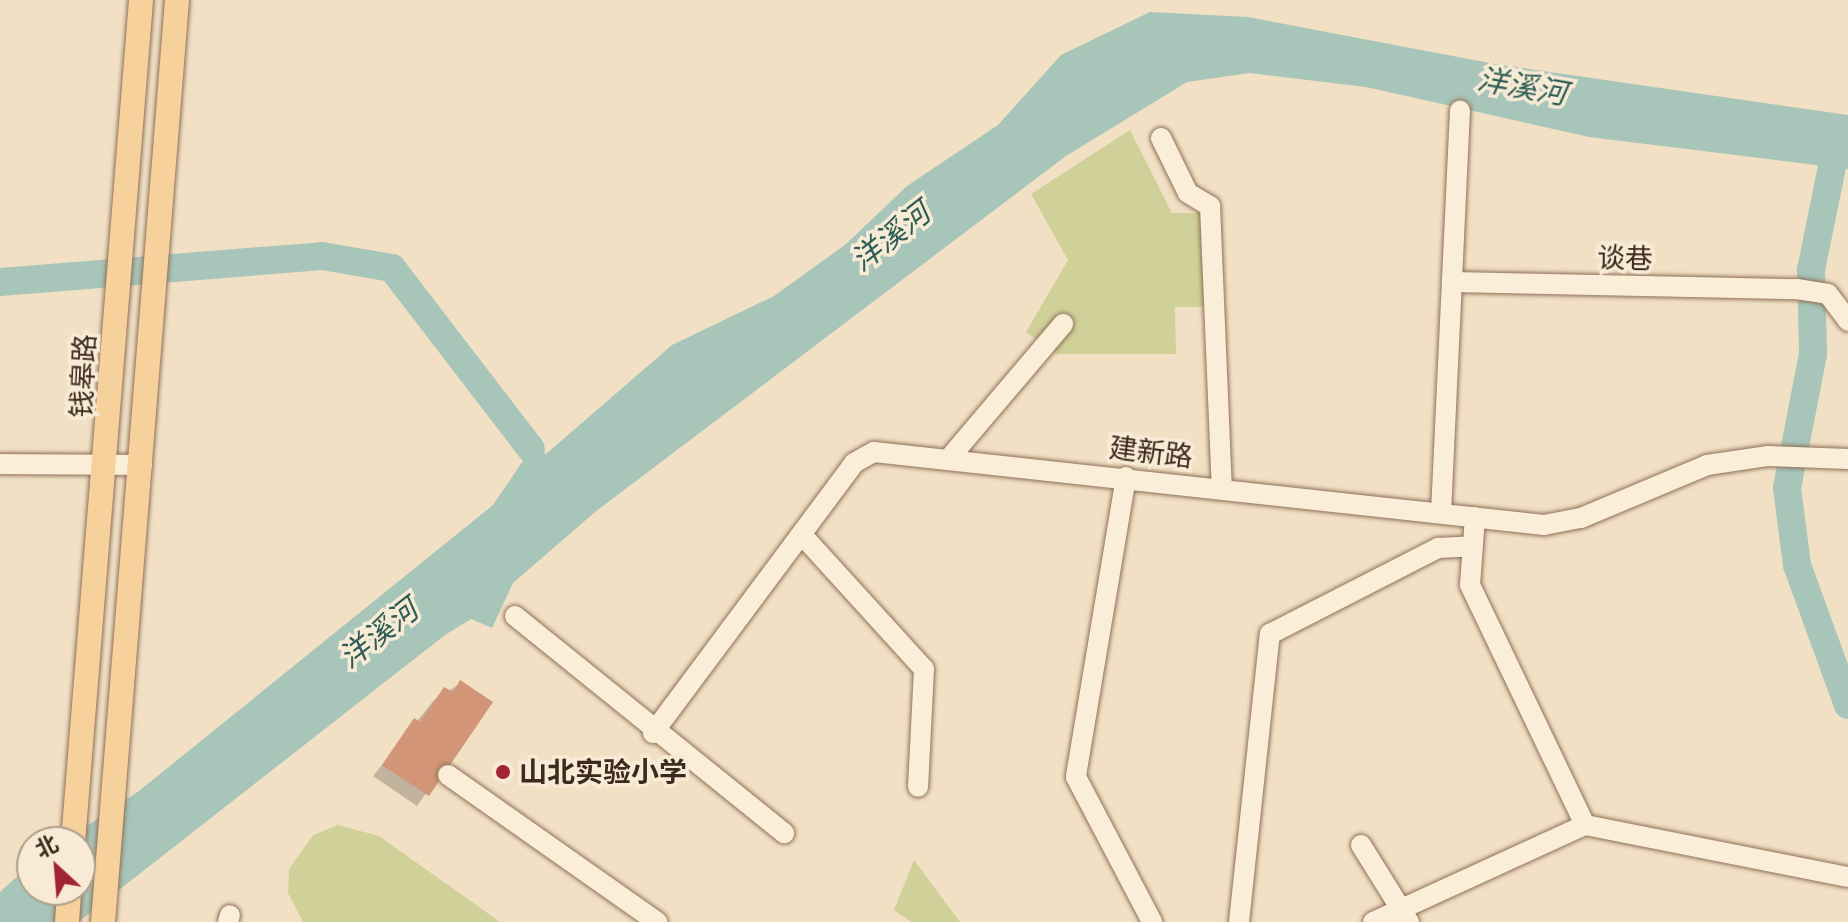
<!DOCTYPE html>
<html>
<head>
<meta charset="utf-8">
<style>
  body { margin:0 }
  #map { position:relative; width:1848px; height:922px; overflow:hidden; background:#f2e0c5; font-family:"Source Serif 4","Noto Sans SC",serif }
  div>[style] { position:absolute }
  .green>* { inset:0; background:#d0d198 }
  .water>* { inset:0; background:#a7c5b9 }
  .shadow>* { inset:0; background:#0003 }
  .river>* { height:28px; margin:-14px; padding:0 14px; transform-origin:14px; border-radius:14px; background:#a7c5b9 }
  .building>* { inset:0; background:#d29578 }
  .roads { filter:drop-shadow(0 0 2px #8e7059) drop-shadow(0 0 2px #8e7059) }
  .minor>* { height:20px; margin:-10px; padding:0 10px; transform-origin:10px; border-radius:10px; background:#fbeed9 }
  .major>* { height:24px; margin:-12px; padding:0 12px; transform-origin:12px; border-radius:12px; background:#f7d19b }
  .dots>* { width:22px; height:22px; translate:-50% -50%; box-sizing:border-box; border:4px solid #f8ebd5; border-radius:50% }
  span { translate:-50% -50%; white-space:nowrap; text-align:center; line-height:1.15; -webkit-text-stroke:7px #f8ebd5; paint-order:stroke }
  .street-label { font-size:28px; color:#3d2a1e }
  .poi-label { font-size:28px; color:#3d2a1e; font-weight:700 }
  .left { translate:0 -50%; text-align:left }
  .water-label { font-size:30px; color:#2c5e56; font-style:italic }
  .north { position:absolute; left:16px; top:826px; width:80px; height:80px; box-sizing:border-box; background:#f8ebd5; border:2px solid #ad9e8c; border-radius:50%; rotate:334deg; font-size:22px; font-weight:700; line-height:32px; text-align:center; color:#3d2a1e }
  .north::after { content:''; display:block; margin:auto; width:28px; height:36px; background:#a22432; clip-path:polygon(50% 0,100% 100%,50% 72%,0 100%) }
</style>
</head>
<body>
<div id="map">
  <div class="green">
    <div style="clip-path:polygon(1130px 130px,1172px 213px,1204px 213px,1211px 307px,1175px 307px,1176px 354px,1057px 354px,1026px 332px,1068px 260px,1031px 194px)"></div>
    <div style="clip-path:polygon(338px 825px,379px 836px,500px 922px,303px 922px,288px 893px,289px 869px,313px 835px)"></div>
    <div style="clip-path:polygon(914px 860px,960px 922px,911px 922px,894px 910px)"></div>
  </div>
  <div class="water">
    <div style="clip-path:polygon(1150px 12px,1248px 17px,1495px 64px,1848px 115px,1848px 169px,1589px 137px,1366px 87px,1250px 73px,1187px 82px,1066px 156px,595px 512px,513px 583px,492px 628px,471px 619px,445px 635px,78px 922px,0 922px,0 892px,32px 863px,32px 890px,80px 890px,80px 842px,63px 842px,139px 791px,493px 505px,531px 449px,546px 454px,672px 345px,774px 296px,846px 244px,907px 186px,998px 125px,1061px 55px)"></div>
  </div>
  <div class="shadow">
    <div style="clip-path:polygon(461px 683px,490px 703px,417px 806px,373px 776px,434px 700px)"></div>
  </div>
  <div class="river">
    <div style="left:1837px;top:142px;width:131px;rotate:101.5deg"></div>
    <div style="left:1811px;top:270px;width:84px;rotate:88.6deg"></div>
    <div style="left:1813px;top:354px;width:136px;rotate:101deg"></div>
    <div style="left:1787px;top:488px;width:78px;rotate:82.6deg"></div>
    <div style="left:1797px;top:565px;width:149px;rotate:70deg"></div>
    <div style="left:0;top:282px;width:323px;rotate:-4.6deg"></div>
    <div style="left:322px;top:256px;width:71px;rotate:9.7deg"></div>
    <div style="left:392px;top:268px;width:228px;rotate:52.5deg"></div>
  </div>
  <div class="building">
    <div style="clip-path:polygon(460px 680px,493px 702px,429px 796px,382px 765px,414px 718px,420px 722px,444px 687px,453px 692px)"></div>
  </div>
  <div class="roads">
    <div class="minor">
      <div style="left:1161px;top:138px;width:61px;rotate:63.9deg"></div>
      <div style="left:1188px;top:193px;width:26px;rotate:31deg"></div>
      <div style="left:1210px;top:206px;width:283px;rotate:87.6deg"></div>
      <div style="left:1452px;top:282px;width:345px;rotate:1.2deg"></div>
      <div style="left:1797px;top:289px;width:31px;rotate:9deg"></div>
      <div style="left:1828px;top:294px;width:34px;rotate:53deg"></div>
      <div style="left:952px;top:455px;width:172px;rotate:-49.7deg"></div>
      <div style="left:0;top:464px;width:142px;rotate:0.4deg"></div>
      <div style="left:1126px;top:477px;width:304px;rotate:99.5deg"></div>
      <div style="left:1076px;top:777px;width:164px;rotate:62.3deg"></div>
      <div style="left:1441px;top:513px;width:403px;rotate:-87.3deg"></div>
      <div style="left:802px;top:535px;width:181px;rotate:47.7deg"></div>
      <div style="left:924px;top:669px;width:118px;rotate:92.9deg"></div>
      <div style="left:515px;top:616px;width:346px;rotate:38.9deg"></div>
      <div style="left:653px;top:733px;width:337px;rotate:-53.3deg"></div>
      <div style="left:854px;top:463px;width:23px;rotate:-29deg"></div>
      <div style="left:874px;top:452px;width:674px;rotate:6.22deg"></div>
      <div style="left:1544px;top:525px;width:38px;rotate:-11deg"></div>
      <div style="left:1581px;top:518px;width:137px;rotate:-22.8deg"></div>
      <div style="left:1707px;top:465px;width:62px;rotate:-8.4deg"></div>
      <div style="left:1768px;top:456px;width:80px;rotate:2.1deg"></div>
      <div style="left:448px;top:775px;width:256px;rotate:35.1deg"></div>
      <div style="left:1585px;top:825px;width:268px;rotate:11.2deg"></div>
      <div style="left:1361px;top:845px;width:91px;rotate:58.1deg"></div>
      <div style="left:228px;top:922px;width:7px;rotate:-74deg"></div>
      <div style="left:1239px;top:922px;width:290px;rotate:-83.9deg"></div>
      <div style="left:1270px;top:634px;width:189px;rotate:-27.1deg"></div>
      <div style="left:1438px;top:548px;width:35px;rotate:-3deg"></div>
      <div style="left:1373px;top:922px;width:233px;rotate:-24.6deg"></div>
      <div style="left:1585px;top:825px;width:266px;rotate:-115.6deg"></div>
      <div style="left:1470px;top:585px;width:68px;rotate:-85.8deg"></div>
    </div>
    <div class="major">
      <div style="left:73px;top:842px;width:845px;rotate:-85.38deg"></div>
      <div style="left:67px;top:922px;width:32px;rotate:-86deg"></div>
      <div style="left:103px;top:922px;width:925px;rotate:-85.41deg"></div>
    </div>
  </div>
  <div class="dots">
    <div style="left:503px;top:772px;background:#a22432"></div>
  </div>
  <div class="street-label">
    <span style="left:1625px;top:258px;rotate:1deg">谈巷</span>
    <span style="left:83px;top:376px;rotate:-87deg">钱皋路</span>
    <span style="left:1151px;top:452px;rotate:7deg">建新路</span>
  </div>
  <div class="poi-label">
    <span class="left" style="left:519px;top:772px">山北实验小学</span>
  </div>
  <div class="water-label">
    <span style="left:1522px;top:87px;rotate:10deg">洋溪河</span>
    <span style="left:891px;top:237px;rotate:-38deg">洋溪河</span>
    <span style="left:379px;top:634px;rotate:-38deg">洋溪河</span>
  </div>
  <div class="north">北</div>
</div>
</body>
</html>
